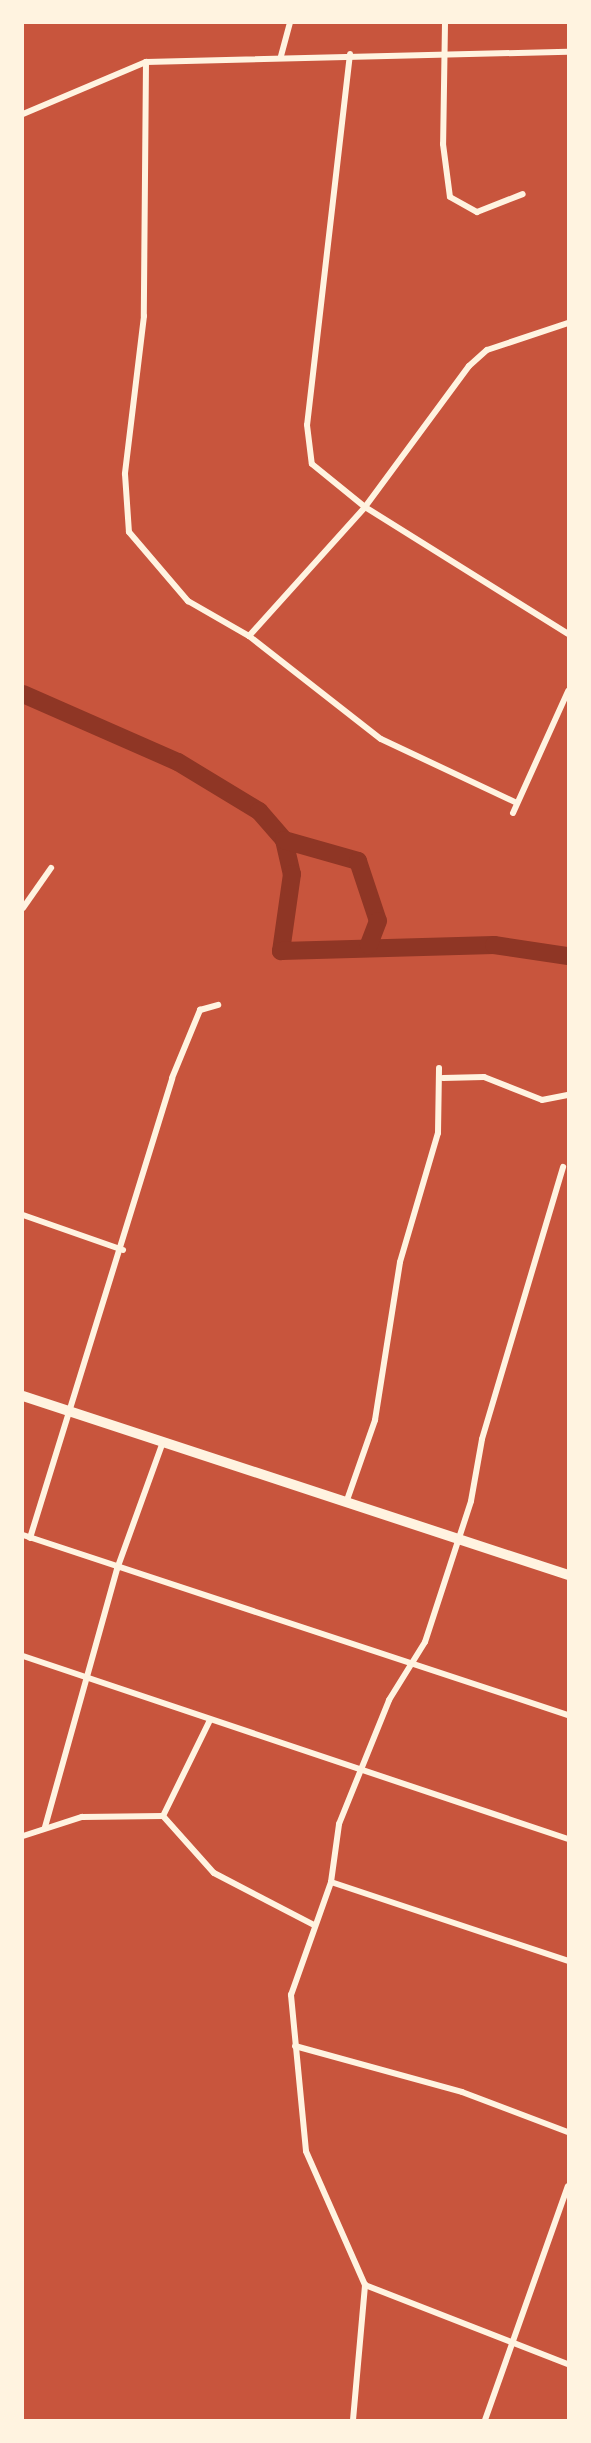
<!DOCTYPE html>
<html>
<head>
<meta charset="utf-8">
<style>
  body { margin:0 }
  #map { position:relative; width:591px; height:2443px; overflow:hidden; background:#c8553d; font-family:"IBM Plex Serif",serif }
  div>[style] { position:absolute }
  .river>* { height:18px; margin:-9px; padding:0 9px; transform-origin:9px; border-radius:9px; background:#8f3625 }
  .minor>* { height:6px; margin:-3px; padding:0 3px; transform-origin:3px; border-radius:3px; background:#fff3e0 }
  .primary>* { height:10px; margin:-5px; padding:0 5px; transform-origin:5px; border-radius:5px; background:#fff3e0 }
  span { translate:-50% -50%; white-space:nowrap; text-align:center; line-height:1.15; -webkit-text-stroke:7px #fff3e0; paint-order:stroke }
  .frame { position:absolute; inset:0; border:24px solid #fff3e0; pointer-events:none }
</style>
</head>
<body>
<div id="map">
  <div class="river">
    <div style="left:23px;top:694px;width:169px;rotate:23.7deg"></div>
    <div style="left:178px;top:762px;width:95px;rotate:31.2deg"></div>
    <div style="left:259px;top:811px;width:38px;rotate:49deg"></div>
    <div style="left:284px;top:840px;width:35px;rotate:77deg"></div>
    <div style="left:292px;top:874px;width:78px;rotate:98.1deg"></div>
    <div style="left:281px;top:951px;width:213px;rotate:-1.6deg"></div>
    <div style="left:494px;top:945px;width:75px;rotate:8.5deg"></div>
    <div style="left:284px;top:840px;width:77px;rotate:15.8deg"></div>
    <div style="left:358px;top:861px;width:63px;rotate:71.6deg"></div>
    <div style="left:378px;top:921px;width:26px;rotate:111deg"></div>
  </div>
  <div class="minor">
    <div style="left:445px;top:23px;width:121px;rotate:90.9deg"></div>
    <div style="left:443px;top:144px;width:53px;rotate:82.5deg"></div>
    <div style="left:450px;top:197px;width:31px;rotate:29deg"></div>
    <div style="left:477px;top:212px;width:49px;rotate:-21.4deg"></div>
    <div style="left:350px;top:54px;width:373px;rotate:96.6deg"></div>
    <div style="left:307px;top:425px;width:39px;rotate:83deg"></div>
    <div style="left:312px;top:464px;width:68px;rotate:39.1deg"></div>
    <div style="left:365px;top:507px;width:239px;rotate:32deg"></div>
    <div style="left:281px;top:56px;width:34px;rotate:-75deg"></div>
    <div style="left:146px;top:62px;width:254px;rotate:90.5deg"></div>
    <div style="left:144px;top:316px;width:159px;rotate:96.9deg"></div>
    <div style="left:125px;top:474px;width:58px;rotate:86.1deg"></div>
    <div style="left:129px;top:532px;width:91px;rotate:49.5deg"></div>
    <div style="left:188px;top:601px;width:70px;rotate:29.8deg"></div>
    <div style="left:249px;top:636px;width:167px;rotate:38deg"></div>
    <div style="left:381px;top:739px;width:150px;rotate:25.2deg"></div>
    <div style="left:23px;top:114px;width:134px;rotate:-22.9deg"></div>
    <div style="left:146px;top:62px;width:422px;rotate:-1.4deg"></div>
    <div style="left:249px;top:636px;width:173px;rotate:-48deg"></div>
    <div style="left:365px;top:507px;width:175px;rotate:-53.6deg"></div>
    <div style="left:469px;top:366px;width:24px;rotate:-42deg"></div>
    <div style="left:487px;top:350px;width:85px;rotate:-18.4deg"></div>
    <div style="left:513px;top:813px;width:134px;rotate:-65.7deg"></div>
    <div style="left:23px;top:908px;width:49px;rotate:-55deg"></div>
    <div style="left:443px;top:1078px;width:41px;rotate:-1.4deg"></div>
    <div style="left:484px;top:1077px;width:62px;rotate:21.6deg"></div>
    <div style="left:542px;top:1100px;width:26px;rotate:-11deg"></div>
    <div style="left:23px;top:1215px;width:106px;rotate:19.3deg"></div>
    <div style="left:346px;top:1503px;width:88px;rotate:-70.7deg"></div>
    <div style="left:375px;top:1420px;width:160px;rotate:-81deg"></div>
    <div style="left:400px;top:1262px;width:134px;rotate:-73.6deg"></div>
    <div style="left:438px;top:1133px;width:65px;rotate:-89.1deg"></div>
    <div style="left:23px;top:1535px;width:574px;rotate:18.28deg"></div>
    <div style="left:30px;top:1538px;width:481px;rotate:-72.8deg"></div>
    <div style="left:172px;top:1078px;width:74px;rotate:-67.6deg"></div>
    <div style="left:200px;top:1010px;width:19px;rotate:-16deg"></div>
    <div style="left:23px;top:1656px;width:575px;rotate:18.56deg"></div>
    <div style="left:163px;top:1816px;width:76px;rotate:48.2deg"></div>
    <div style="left:214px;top:1873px;width:113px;rotate:27.5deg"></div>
    <div style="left:163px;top:1816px;width:107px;rotate:-63.9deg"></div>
    <div style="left:45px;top:1827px;width:268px;rotate:-74.4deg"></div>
    <div style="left:117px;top:1569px;width:135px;rotate:-70.1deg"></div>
    <div style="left:23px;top:1836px;width:62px;rotate:-17.9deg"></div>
    <div style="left:82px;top:1817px;width:81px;rotate:-0.7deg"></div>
    <div style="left:331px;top:1882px;width:250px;rotate:18.4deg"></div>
    <div style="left:295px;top:2046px;width:173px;rotate:15.4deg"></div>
    <div style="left:462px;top:2092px;width:113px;rotate:20.7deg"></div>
    <div style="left:365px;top:2285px;width:218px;rotate:21.3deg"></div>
    <div style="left:353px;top:2420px;width:136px;rotate:-84.9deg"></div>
    <div style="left:365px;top:2285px;width:146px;rotate:-113.8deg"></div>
    <div style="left:306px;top:2151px;width:157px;rotate:-95.5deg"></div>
    <div style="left:291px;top:1995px;width:120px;rotate:-70.5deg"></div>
    <div style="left:331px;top:1882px;width:59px;rotate:-82.1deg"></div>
    <div style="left:339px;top:1824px;width:134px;rotate:-68deg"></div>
    <div style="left:389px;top:1700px;width:68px;rotate:-58.2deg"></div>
    <div style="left:425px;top:1642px;width:148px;rotate:-71.9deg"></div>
    <div style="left:471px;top:1501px;width:63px;rotate:-79.9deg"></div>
    <div style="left:482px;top:1439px;width:284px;rotate:-73.4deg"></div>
    <div style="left:485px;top:2420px;width:248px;rotate:-70.5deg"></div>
  </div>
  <div class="primary">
    <div style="left:23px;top:1396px;width:574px;rotate:18.18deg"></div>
  </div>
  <div class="frame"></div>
</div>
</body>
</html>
